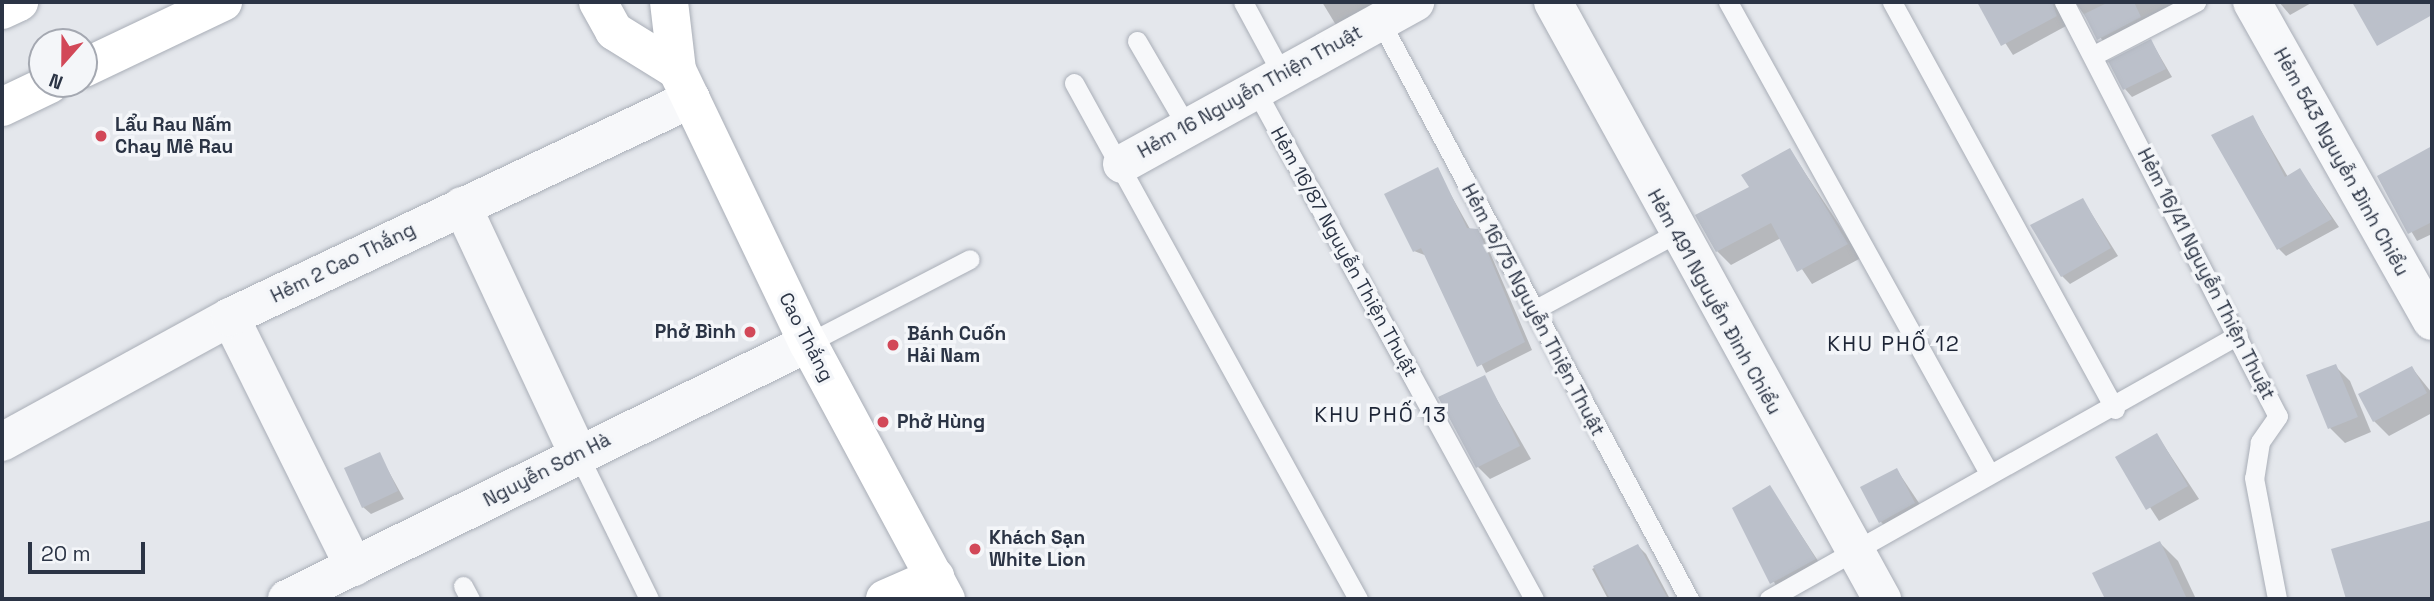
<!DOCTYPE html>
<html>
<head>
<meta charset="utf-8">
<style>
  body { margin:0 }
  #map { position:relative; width:2434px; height:601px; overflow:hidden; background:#e4e7ec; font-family:"Space Grotesk",sans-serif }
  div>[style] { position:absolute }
  .shadow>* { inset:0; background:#0003 }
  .building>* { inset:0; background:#bbc0ca }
  .roads { filter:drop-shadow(0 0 2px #a9aeb7) drop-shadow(0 0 2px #a9aeb7) }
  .lane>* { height:19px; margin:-9.5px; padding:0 9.5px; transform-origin:9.5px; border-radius:9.5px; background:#f7f8fa }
  .street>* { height:38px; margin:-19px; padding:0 19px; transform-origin:19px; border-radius:19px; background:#f7f8fa }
  .secondary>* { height:38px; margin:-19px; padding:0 19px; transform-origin:19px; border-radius:19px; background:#fff }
  .primary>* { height:38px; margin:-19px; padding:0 19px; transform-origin:19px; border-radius:19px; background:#fff }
  .dots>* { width:19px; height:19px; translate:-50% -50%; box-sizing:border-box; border:4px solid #f4f6f9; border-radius:50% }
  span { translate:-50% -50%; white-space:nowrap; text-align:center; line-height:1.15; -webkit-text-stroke:7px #f4f6f9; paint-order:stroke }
  .street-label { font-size:19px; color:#2b3445 }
  .poi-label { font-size:19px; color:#2b3445; font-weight:700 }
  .left { translate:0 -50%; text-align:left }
  .right { translate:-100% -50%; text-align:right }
  .neighbourhood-label { font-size:21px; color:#1d2536; letter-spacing:2px }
  .frame { position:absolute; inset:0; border:4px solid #2b3445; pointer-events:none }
  .north { position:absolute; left:28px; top:28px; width:70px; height:70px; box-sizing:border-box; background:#f4f6f9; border:2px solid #a4a8b1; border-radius:50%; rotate:201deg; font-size:19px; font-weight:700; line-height:28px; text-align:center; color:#2b3445 }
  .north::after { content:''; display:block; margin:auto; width:24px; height:32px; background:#d24858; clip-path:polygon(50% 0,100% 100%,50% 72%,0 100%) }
  .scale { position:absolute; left:28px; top:542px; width:117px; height:32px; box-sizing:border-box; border:4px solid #2b3445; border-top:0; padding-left:9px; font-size:21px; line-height:24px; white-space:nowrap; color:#2b3445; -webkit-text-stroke:5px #f4f6f9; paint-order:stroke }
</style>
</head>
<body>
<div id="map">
  <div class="shadow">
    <div style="clip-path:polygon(1322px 2px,1391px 2px,1339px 30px)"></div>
    <div style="clip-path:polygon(1992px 2px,2072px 2px,2066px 26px,2013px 55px,1982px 7px)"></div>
    <div style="clip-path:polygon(2075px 2px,2184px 2px,2108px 48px)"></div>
    <div style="clip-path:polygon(2279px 2px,2313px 2px,2290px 15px)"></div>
    <div style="clip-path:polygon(2151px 41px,2172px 77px,2132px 97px,2125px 89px)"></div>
    <div style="clip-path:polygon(2253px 117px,2288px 177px,2300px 170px,2339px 227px,2286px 256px,2279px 249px)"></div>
    <div style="clip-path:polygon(2432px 148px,2432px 234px,2417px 241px,2379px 177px)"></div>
    <div style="clip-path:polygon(1790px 150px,1861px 258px,1812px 284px,1781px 238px,1731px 265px,1717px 251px,1751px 188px)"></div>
    <div style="clip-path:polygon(1437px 170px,1470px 229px,1482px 234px,1532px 350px,1486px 373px,1427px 256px,1414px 251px)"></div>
    <div style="clip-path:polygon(2083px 200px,2118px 256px,2070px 284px,2062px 276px)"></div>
    <div style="clip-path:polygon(2335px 366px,2350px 381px,2371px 432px,2345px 443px,2330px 428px)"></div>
    <div style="clip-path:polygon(2412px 368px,2432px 393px,2432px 413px,2389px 436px,2374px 421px)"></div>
    <div style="clip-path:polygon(1484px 377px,1531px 459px,1490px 479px,1478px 467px)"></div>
    <div style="clip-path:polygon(2157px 435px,2199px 499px,2159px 521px,2117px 457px)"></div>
    <div style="clip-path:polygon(379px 454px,404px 499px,371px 514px,363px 507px)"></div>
    <div style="clip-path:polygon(1897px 470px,1929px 518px,1896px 537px,1881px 522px)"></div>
    <div style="clip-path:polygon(1770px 487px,1822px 567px,1779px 591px,1734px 509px)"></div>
    <div style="clip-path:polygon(2432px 523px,2432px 599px,2348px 599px,2333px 550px)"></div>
    <div style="clip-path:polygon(2160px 543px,2178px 561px,2196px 599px,2107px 599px,2095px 574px)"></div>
    <div style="clip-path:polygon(1638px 546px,1646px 554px,1670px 599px,1608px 599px,1592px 569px)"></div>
  </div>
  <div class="building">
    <div style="clip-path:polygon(1977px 2px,2052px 2px,2057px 16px,2001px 46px)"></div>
    <div style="clip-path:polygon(2109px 2px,2134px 2px,2141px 17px,2097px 40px,2084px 14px)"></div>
    <div style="clip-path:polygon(2352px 2px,2432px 2px,2432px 15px,2377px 46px)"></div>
    <div style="clip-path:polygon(2151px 39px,2166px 69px,2123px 90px,2108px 61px)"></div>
    <div style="clip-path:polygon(2253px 115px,2285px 177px,2300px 168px,2332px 219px,2277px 250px,2211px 135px)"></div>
    <div style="clip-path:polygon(2432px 146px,2432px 222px,2408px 234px,2377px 176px)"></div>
    <div style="clip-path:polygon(1790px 148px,1848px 244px,1797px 272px,1771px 223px,1716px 252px,1695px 215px,1749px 187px,1741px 175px)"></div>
    <div style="clip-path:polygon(1438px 167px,1467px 228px,1478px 229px,1525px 342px,1477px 367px,1421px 248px,1413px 252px,1384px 194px)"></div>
    <div style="clip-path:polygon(2083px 198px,2111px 248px,2061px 277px,2030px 225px)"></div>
    <div style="clip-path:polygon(2336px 364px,2358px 417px,2328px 429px,2306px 375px)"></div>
    <div style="clip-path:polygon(2412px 366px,2427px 393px,2373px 422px,2358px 394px)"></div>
    <div style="clip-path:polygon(1485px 375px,1520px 446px,1476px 468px,1438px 397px)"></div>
    <div style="clip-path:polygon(2157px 433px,2188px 486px,2146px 510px,2115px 457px)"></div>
    <div style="clip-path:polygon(380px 452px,398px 491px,362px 508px,344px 468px)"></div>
    <div style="clip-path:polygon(1897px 468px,1915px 503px,1879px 523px,1860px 487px)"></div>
    <div style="clip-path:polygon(1770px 485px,1816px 559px,1770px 584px,1732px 508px)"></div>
    <div style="clip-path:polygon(2432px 520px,2432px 599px,2346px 599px,2331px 549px)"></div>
    <div style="clip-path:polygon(2160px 541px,2187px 599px,2105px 599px,2092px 573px)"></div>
    <div style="clip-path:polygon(1638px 544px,1668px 599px,1610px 599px,1593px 566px)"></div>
  </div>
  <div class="roads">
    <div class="lane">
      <div style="left:1243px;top:2px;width:82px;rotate:61.6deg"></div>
      <div style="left:1728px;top:2px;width:538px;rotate:61.01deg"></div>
      <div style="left:1892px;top:2px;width:464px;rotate:61.3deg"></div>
      <div style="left:2064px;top:2px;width:466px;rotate:62.7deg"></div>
      <div style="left:2278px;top:416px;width:32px;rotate:125deg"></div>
      <div style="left:2260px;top:442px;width:36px;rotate:99deg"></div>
      <div style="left:2254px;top:478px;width:123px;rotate:79.2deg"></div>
      <div style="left:1379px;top:19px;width:658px;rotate:61.88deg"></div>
      <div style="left:1137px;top:41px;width:99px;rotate:59.8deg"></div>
      <div style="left:2096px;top:54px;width:113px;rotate:-27.5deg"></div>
      <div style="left:1074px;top:83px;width:589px;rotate:61.17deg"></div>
      <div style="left:1255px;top:89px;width:581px;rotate:61.32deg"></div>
      <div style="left:1532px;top:311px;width:162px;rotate:-28.3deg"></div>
      <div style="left:808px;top:343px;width:182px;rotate:-27.4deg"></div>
      <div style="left:578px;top:454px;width:161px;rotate:63.9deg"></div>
      <div style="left:463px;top:586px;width:15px;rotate:62deg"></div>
      <div style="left:1769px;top:599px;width:538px;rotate:-29.38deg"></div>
    </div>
    <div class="street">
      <div style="left:1553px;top:2px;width:682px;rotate:61.14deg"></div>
      <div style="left:2252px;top:2px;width:366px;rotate:60.6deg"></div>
      <div style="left:1122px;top:164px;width:335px;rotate:-28.9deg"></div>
      <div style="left:462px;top:206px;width:274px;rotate:64.9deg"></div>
      <div style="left:230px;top:317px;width:279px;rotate:63.6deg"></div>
      <div style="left:2px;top:442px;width:260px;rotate:-28.7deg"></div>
      <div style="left:230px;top:317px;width:510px;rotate:-25.31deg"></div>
      <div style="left:287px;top:599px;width:580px;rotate:-26.17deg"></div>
    </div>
    <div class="secondary">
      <div style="left:598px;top:2px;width:33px;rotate:61deg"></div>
      <div style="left:614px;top:31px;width:74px;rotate:31.8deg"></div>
      <div style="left:669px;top:2px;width:68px;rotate:83.3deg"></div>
      <div style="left:677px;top:70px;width:303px;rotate:64.4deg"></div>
      <div style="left:808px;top:343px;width:291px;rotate:61.7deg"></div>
      <div style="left:885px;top:599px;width:55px;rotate:-23.7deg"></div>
    </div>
    <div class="primary">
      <div style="left:2px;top:10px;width:19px;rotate:-25deg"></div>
      <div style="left:84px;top:68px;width:154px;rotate:-25.4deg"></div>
      <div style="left:2px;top:107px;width:53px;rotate:-25.6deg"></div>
    </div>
  </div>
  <div class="dots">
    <div style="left:101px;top:136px;background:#d24858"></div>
    <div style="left:750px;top:332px;background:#d24858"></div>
    <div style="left:893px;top:345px;background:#d24858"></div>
    <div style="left:883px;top:422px;background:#d24858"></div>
    <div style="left:975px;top:549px;background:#d24858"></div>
  </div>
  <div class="street-label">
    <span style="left:1250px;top:92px;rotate:-29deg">Hẻm 16 Nguyễn Thiện Thuật</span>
    <span style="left:2341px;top:162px;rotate:61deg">Hẻm 543 Nguyễn Ðình Chiểu</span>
    <span style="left:1344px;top:252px;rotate:61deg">Hẻm 16/87 Nguyễn Thiện Thuật</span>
    <span style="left:343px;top:263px;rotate:-26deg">Hẻm 2 Cao Thắng</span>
    <span style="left:2206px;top:274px;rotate:63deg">Hẻm 16/41 Nguyễn Thiện Thuật</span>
    <span style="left:1714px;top:302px;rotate:61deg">Hẻm 491 Nguyễn Ðình Chiểu</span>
    <span style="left:1533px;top:310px;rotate:62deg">Hẻm 16/75 Nguyễn Thiện Thuật</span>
    <span style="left:806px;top:337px;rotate:63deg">Cao Thắng</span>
    <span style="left:547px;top:470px;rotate:-27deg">Nguyễn Sơn Hà</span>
  </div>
  <div class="poi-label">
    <span class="left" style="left:115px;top:136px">Lẩu Rau Nấm<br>Chay Mê Rau</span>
    <span class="right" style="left:736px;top:332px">Phở Bình</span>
    <span class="left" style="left:907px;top:345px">Bánh Cuốn<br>Hải Nam</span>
    <span class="left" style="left:897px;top:422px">Phở Hùng</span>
    <span class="left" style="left:989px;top:549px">Khách Sạn<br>White Lion</span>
  </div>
  <div class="neighbourhood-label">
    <span style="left:1894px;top:344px">KHU PHỐ 12</span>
    <span style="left:1381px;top:415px">KHU PHỐ 13</span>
  </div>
  <div class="frame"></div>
  <div class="north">N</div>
  <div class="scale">20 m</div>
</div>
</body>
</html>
